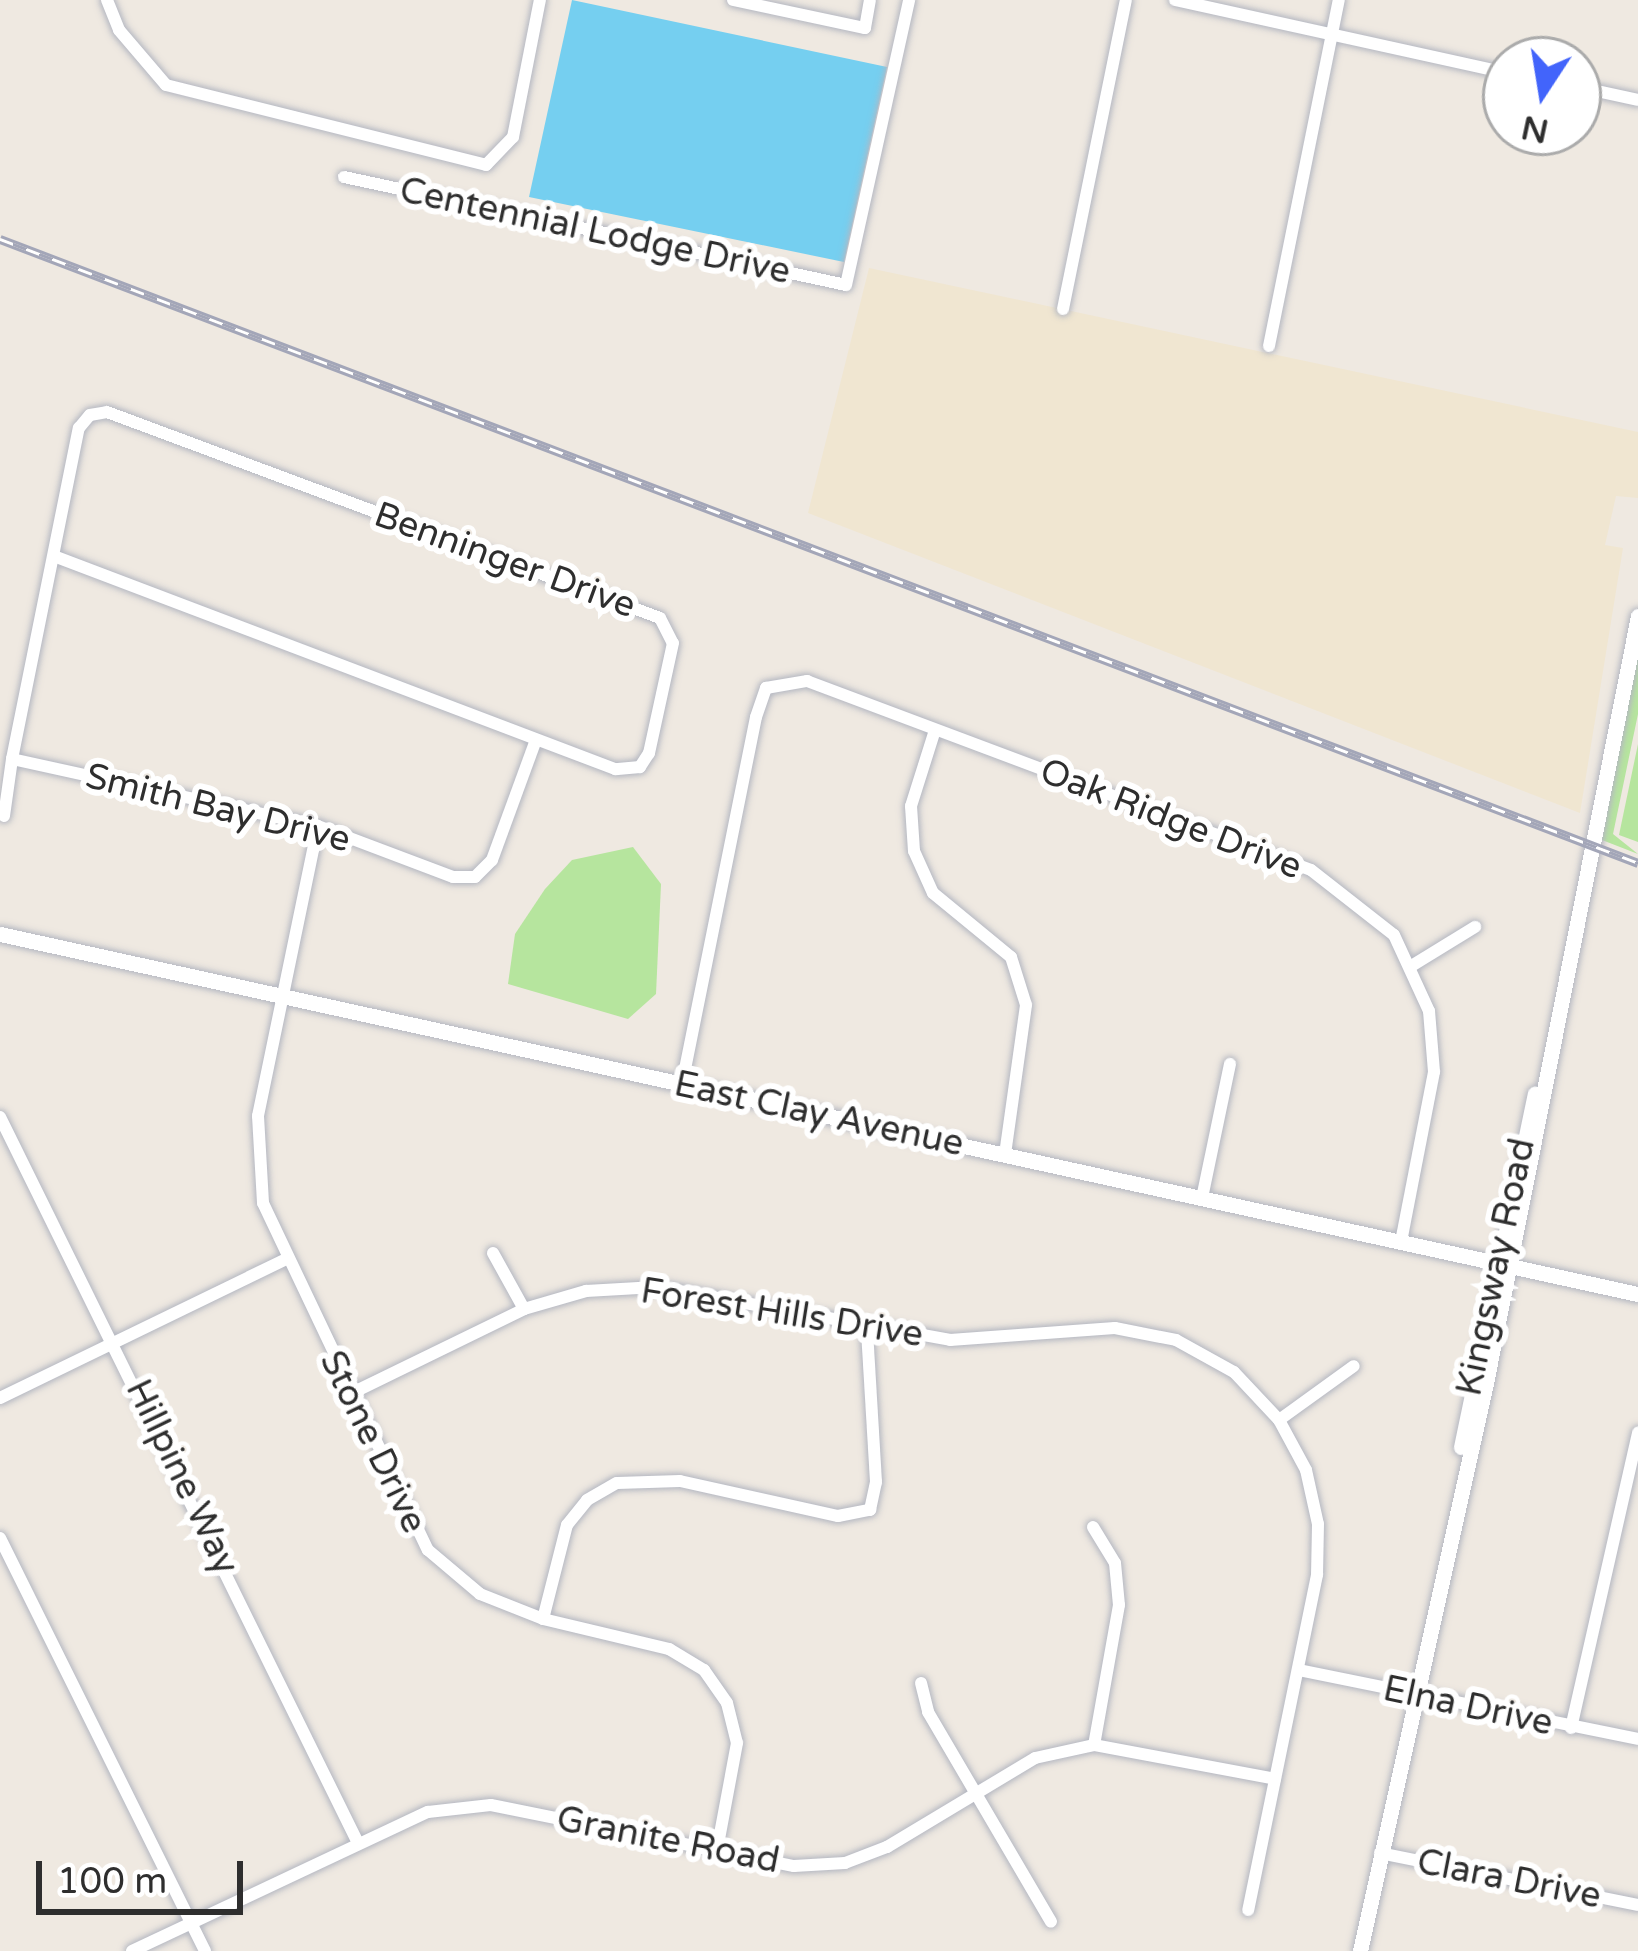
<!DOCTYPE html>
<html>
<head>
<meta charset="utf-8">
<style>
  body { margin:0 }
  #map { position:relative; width:1638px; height:1951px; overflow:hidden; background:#efe9e1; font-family:"Varela Round",sans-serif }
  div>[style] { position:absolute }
  .education>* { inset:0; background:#f0e6d1 }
  .green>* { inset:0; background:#b6e59e }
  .water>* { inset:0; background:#75cff0 }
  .roads { filter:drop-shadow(0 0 3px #b4b7c1) drop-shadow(0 0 3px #b4b7c1) }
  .minor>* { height:12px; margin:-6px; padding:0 6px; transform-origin:6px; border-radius:6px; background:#fff }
  .tertiary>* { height:15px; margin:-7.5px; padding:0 7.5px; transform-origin:7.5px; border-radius:7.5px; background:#fff }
  .rail>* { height:9px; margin-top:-4.5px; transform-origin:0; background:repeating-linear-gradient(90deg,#fff 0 14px,#a3a6b8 0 28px); box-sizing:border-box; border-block:3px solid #a3a6b8 }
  span { translate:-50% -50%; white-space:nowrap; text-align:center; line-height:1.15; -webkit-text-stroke:12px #fff; paint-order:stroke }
  .street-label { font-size:36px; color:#2e2e2e }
  .north { position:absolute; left:1482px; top:36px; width:120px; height:120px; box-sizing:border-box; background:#fff; border:3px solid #ababab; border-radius:50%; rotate:192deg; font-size:33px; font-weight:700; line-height:48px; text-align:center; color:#2e2e2e }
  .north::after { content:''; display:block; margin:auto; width:42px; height:54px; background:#4264fb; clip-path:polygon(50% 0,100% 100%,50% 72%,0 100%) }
  .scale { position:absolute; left:36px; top:1861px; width:207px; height:54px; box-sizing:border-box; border:6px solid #2e2e2e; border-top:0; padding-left:15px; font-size:36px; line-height:42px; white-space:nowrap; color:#2e2e2e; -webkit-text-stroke:9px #fff; paint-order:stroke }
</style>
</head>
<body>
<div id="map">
  <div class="education">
    <div style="clip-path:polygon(869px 268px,1638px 432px,1638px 498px,1616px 496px,1605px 545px,1623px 548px,1580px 813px,808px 513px)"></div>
  </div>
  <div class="green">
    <div style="clip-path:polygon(1638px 653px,1638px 714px,1613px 834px,1638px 854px,1602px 840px)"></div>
    <div style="clip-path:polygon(1638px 744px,1638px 842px,1619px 835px)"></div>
    <div style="clip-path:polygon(633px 847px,661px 884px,656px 994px,628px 1019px,508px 984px,515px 934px,545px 889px,572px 860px)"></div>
  </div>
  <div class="water">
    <div style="clip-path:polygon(572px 0,887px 67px,844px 262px,529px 197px)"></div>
  </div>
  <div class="roads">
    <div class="minor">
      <div style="left:107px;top:0;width:32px;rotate:68deg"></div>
      <div style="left:119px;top:30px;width:72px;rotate:49.5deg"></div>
      <div style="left:166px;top:85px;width:330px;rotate:14deg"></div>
      <div style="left:486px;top:165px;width:39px;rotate:-46deg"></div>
      <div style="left:513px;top:137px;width:140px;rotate:-78.9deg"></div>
      <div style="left:733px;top:0;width:135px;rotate:12deg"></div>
      <div style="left:865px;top:28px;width:28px;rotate:-80deg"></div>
      <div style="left:1175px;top:0;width:339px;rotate:12.4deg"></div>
      <div style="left:1578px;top:87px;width:61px;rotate:12.2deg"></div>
      <div style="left:344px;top:177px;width:513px;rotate:12.14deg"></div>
      <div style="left:846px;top:285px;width:292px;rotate:-77.5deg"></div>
      <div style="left:1063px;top:309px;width:315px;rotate:-78.5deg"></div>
      <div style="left:1269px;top:346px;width:353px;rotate:-78.6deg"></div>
      <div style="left:935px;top:730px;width:80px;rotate:107.5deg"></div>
      <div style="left:911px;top:806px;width:45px;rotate:86.2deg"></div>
      <div style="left:914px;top:851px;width:46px;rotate:65.7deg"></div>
      <div style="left:933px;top:893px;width:101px;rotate:39.4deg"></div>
      <div style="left:1011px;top:957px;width:50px;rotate:72.6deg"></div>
      <div style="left:1026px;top:1005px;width:151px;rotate:98deg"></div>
      <div style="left:12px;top:759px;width:313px;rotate:12.4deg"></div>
      <div style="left:318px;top:826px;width:144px;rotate:20.7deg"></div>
      <div style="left:453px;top:877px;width:22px"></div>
      <div style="left:475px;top:877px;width:24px;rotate:-45deg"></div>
      <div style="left:492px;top:860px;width:128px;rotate:-69.9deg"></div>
      <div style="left:4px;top:816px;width:58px;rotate:-82deg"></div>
      <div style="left:12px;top:759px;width:338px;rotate:-78.6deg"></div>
      <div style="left:79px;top:428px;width:17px;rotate:-50deg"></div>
      <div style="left:90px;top:415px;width:17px;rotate:-10deg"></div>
      <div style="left:107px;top:412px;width:590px;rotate:20.43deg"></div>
      <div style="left:660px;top:618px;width:28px;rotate:63deg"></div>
      <div style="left:673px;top:643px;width:113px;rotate:102.3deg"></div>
      <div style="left:649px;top:753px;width:17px;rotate:123deg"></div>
      <div style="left:640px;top:767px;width:25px;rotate:175deg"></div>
      <div style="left:615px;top:769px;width:600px;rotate:-159.21deg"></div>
      <div style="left:318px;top:826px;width:296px;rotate:101.7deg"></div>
      <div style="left:258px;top:1116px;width:87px;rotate:86.7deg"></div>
      <div style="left:263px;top:1203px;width:384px;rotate:64.6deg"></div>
      <div style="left:428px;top:1550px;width:68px;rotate:40.2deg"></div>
      <div style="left:480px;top:1594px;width:68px;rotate:21.6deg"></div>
      <div style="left:543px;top:1619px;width:130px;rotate:13.4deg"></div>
      <div style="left:669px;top:1649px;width:41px;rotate:31deg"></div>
      <div style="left:704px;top:1670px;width:40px;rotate:55.1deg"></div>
      <div style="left:727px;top:1703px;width:41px;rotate:76deg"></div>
      <div style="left:737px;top:1743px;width:109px;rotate:100.6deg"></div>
      <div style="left:1413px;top:965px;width:73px;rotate:-31.5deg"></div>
      <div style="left:682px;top:1084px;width:374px;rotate:-78.6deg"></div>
      <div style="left:756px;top:717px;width:31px;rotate:-71deg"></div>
      <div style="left:766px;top:688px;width:42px;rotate:-9.7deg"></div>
      <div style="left:807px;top:681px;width:538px;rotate:20.56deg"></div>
      <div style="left:1311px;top:870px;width:105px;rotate:38.1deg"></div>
      <div style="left:1394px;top:935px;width:84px;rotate:65.3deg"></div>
      <div style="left:1429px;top:1011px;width:61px;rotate:85.3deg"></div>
      <div style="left:1434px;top:1072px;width:173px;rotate:101deg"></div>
      <div style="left:0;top:1117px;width:807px;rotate:63.75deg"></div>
      <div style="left:1202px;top:1198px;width:137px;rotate:-78.2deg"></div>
      <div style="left:493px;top:1253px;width:64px;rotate:61deg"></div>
      <div style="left:348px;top:1395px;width:196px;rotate:-26deg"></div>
      <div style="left:524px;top:1309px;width:65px;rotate:-16.2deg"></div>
      <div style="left:586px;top:1291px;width:70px;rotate:-3.3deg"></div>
      <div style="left:656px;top:1287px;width:299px;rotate:10.2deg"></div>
      <div style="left:950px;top:1340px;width:165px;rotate:-4.2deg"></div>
      <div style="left:1115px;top:1328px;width:62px;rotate:11.1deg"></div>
      <div style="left:1176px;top:1340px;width:66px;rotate:28.9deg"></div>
      <div style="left:1234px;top:1372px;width:66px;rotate:46.8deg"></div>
      <div style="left:1279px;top:1420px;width:57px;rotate:61.6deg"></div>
      <div style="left:1306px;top:1470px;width:55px;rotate:77.5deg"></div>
      <div style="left:1318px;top:1524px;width:51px;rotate:91.1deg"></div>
      <div style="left:1317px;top:1575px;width:342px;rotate:101.6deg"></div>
      <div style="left:0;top:1398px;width:318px;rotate:-25.9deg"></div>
      <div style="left:1279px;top:1420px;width:92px;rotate:-35.8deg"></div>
      <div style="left:1093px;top:1527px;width:42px;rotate:58.6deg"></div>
      <div style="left:1115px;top:1563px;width:42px;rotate:84.6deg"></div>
      <div style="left:1119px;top:1605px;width:142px;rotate:100.1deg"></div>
      <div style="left:0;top:1538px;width:461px;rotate:63.6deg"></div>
      <div style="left:543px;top:1619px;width:97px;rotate:-75.7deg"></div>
      <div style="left:567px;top:1525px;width:32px;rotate:-51deg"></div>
      <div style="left:587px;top:1500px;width:34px;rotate:-30deg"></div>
      <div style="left:617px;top:1483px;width:63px;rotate:-1.8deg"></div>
      <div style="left:680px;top:1481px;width:162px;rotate:12.5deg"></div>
      <div style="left:838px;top:1516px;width:33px;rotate:-11deg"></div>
      <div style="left:870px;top:1510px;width:29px;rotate:-78deg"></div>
      <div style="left:876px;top:1482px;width:153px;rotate:-93.4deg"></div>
      <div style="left:1299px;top:1670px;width:346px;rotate:11.5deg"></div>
      <div style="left:921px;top:1683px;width:30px;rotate:76deg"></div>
      <div style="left:928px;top:1712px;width:243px;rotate:59.6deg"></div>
      <div style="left:1571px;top:1728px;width:303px;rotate:-77.2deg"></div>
      <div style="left:1380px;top:1853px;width:263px;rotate:11.4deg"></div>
      <div style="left:132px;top:1951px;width:327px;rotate:-25.2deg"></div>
      <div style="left:428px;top:1812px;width:63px;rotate:-6.3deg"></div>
      <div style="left:491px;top:1805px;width:309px;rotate:11.4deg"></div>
      <div style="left:794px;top:1866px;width:51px;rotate:-3.4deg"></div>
      <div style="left:845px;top:1863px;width:45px;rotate:-20.9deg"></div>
      <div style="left:887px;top:1847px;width:173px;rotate:-31deg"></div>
      <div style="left:1035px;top:1758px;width:60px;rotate:-12.4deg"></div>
      <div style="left:1094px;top:1745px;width:184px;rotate:10.6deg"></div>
    </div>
    <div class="tertiary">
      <div style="left:0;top:934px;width:1677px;rotate:12.4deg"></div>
      <div style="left:1461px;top:1447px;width:361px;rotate:-78.2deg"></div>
      <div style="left:1360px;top:1951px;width:582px;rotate:-77.49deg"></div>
      <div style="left:1486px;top:1383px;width:782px;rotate:-78.79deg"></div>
    </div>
  </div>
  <div class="rail">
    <div style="left:0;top:239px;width:1753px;rotate:20.85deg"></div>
  </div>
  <div class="street-label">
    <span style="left:595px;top:231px;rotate:12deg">Centennial Lodge Drive</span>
    <span style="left:505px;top:560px;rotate:20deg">Benninger Drive</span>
    <span style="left:218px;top:808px;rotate:14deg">Smith Bay Drive</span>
    <span style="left:1171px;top:819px;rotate:21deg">Oak Ridge Drive</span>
    <span style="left:819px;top:1114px;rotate:12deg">East Clay Avenue</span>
    <span style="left:1496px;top:1267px;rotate:-78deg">Kingsway Road</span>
    <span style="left:782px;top:1313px;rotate:9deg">Forest Hills Drive</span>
    <span style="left:373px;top:1442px;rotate:64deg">Stone Drive</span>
    <span style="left:182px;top:1477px;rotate:64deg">Hillpine Way</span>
    <span style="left:1468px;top:1706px;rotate:12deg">Elna Drive</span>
    <span style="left:668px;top:1840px;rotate:11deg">Granite Road</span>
    <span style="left:1509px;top:1879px;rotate:11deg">Clara Drive</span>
  </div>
  <div class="north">N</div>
  <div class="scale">100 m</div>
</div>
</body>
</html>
